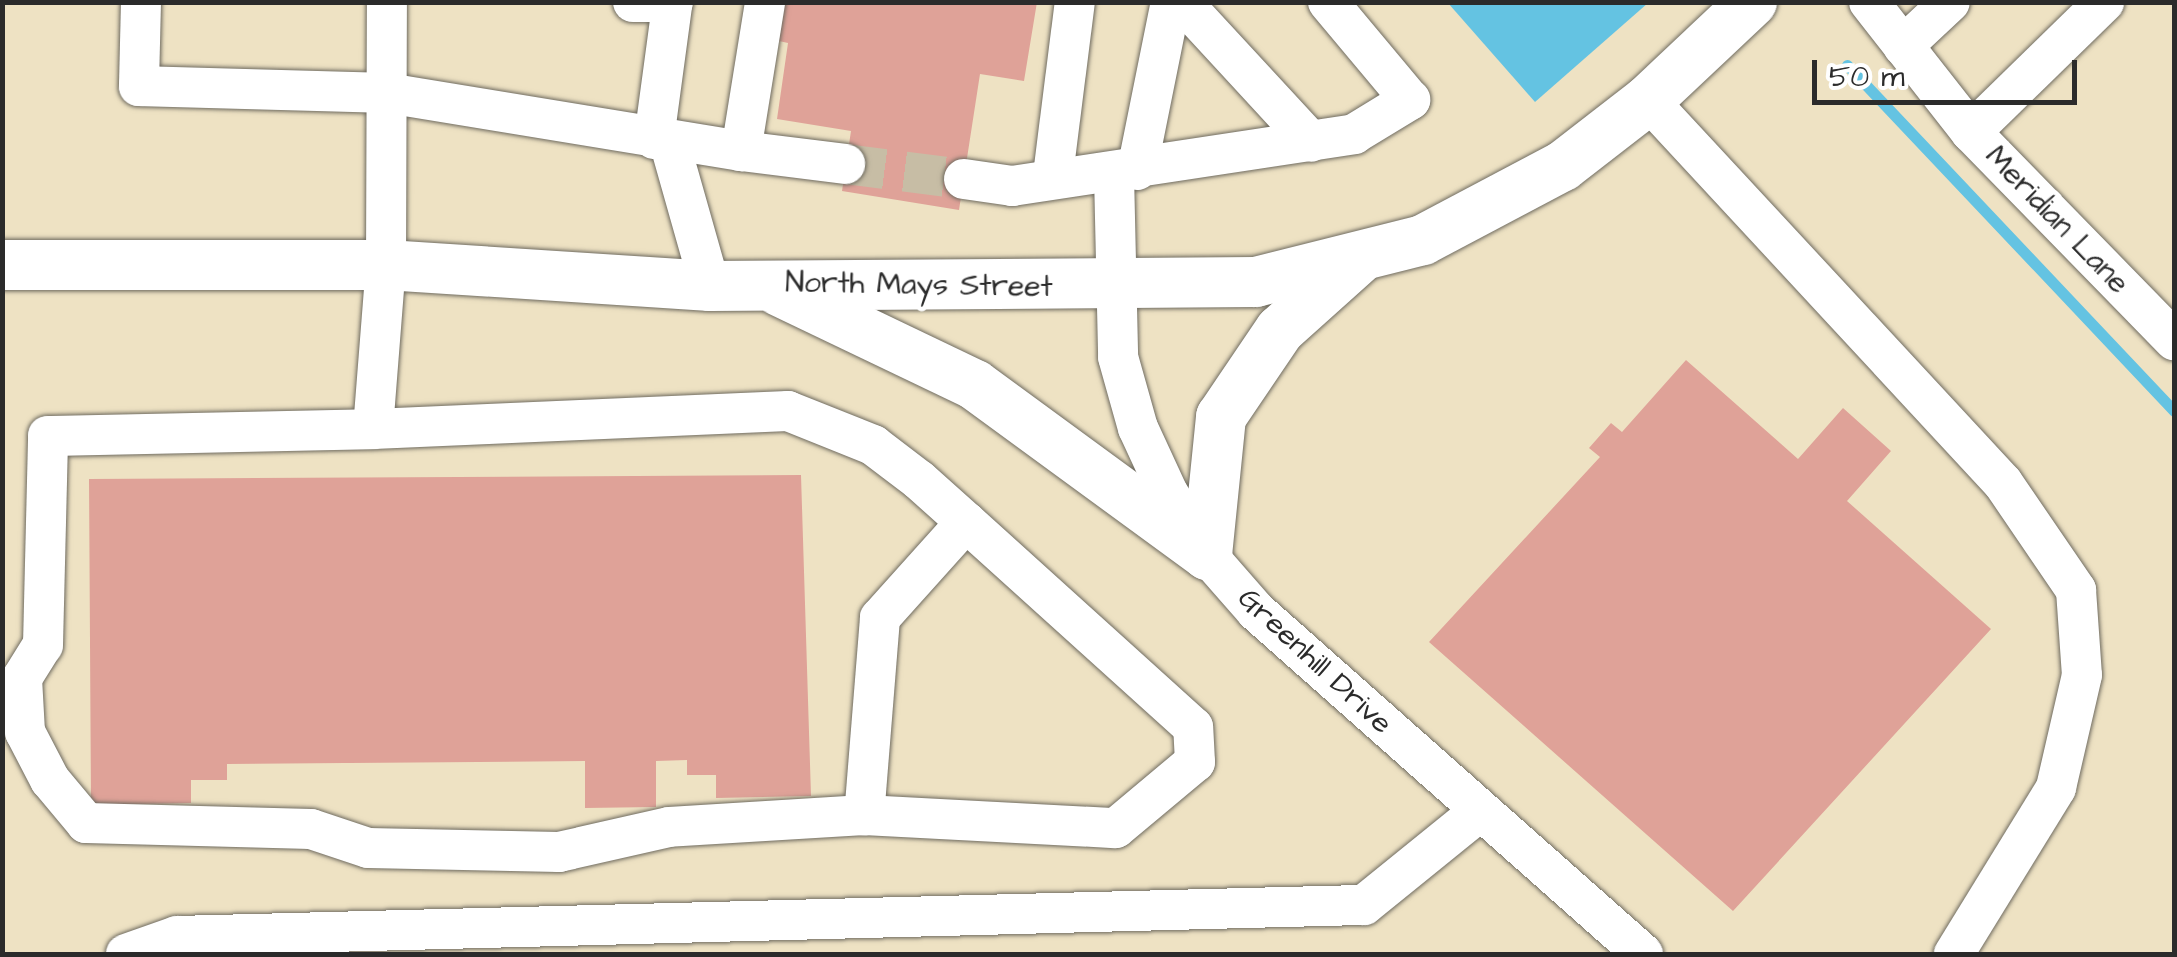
<!DOCTYPE html>
<html>
<head>
<meta charset="utf-8">
<style>
  body { margin:0 }
  #map { position:relative; width:2177px; height:957px; overflow:hidden; background:#eee2c3; font-family:"Architects Daughter",sans-serif }
  div>[style] { position:absolute }
  .water>* { inset:0; background:#64c3e2 }
  .stream>* { height:11px; margin:-5.5px; padding:0 5.5px; transform-origin:5.5px; border-radius:5.5px; background:#64c3e2 }
  .building>* { inset:0; background:#dfa298 }
  .minor-tunnel>* { height:40px; margin-top:-20px; transform-origin:0; background:repeating-linear-gradient(90deg,#c7bda5 0 40px,transparent 0 60px) }
  .roads { filter:drop-shadow(0 0 2px #6f6b60) drop-shadow(0 0 2px #6f6b60) }
  .minor>* { height:40px; margin:-20px; padding:0 20px; transform-origin:20px; border-radius:20px; background:#fff }
  .major>* { height:50px; margin:-25px; padding:0 25px; transform-origin:25px; border-radius:25px; background:#fff }
  span { translate:-50% -50%; white-space:nowrap; text-align:center; line-height:1.15; -webkit-text-stroke:9px #fff; paint-order:stroke }
  .street-label { font-size:30px; color:#2b2b2b }
  .frame { position:absolute; inset:0; border:5px solid #2b2b2b; pointer-events:none }
  .scale { position:absolute; left:1812px; top:60px; width:265px; height:45px; box-sizing:border-box; border:5px solid #2b2b2b; border-top:0; padding-left:12px; font-size:30px; line-height:35px; white-space:nowrap; color:#2b2b2b; -webkit-text-stroke:8px #fff; paint-order:stroke }
</style>
</head>
<body>
<div id="map">
  <div class="water">
    <div style="clip-path:polygon(1448px 3px,1648px 3px,1535px 102px)"></div>
  </div>
  <div class="stream">
    <div style="left:1847px;top:65px;width:476px;rotate:46.6deg"></div>
  </div>
  <div class="building">
    <div style="clip-path:polygon(785px 2px,1037px 2px,1024px 81px,980px 74px,959px 210px,842px 191px,851px 131px,777px 119px,788px 43px,779px 41px)"></div>
    <div style="clip-path:polygon(1686px 360px,1798px 459px,1843px 408px,1891px 451px,1847px 501px,1991px 629px,1733px 911px,1429px 642px,1600px 457px,1589px 448px,1611px 423px,1622px 432px)"></div>
    <div style="clip-path:polygon(801px 475px,811px 796px,716px 798px,716px 775px,687px 775px,687px 760px,656px 761px,656px 807px,585px 808px,585px 761px,227px 764px,227px 780px,191px 780px,191px 803px,91px 805px,89px 479px)"></div>
  </div>
  <div class="minor-tunnel">
    <div style="left:845px;top:164px;width:120px;rotate:7.2deg"></div>
  </div>
  <div class="roads">
    <div class="minor">
      <div style="left:141px;top:2px;width:84px;rotate:91.4deg"></div>
      <div style="left:139px;top:86px;width:248px;rotate:1.6deg"></div>
      <div style="left:387px;top:93px;width:359px;rotate:9.3deg"></div>
      <div style="left:741px;top:151px;width:151px;rotate:-80.8deg"></div>
      <div style="left:633px;top:2px;width:40px"></div>
      <div style="left:1182px;top:2px;width:190px;rotate:47.3deg"></div>
      <div style="left:1869px;top:2px;width:165px;rotate:51.9deg"></div>
      <div style="left:1971px;top:132px;width:291px;rotate:45.7deg"></div>
      <div style="left:1903px;top:46px;width:64px;rotate:-43.1deg"></div>
      <div style="left:1648px;top:100px;width:522px;rotate:47.17deg"></div>
      <div style="left:2003px;top:483px;width:130px;rotate:55.7deg"></div>
      <div style="left:2076px;top:590px;width:85px;rotate:86deg"></div>
      <div style="left:2082px;top:675px;width:116px;rotate:103deg"></div>
      <div style="left:2056px;top:788px;width:195px;rotate:121.6deg"></div>
      <div style="left:1971px;top:132px;width:186px;rotate:-44.3deg"></div>
      <div style="left:654px;top:139px;width:134px;rotate:-82.3deg"></div>
      <div style="left:669px;top:141px;width:151px;rotate:74.2deg"></div>
      <div style="left:741px;top:151px;width:105px;rotate:7.1deg"></div>
      <div style="left:1137px;top:170px;width:171px;rotate:-78.6deg"></div>
      <div style="left:1114px;top:174px;width:183px;rotate:88.7deg"></div>
      <div style="left:1118px;top:357px;width:74px;rotate:74.3deg"></div>
      <div style="left:1138px;top:428px;width:72px;rotate:65.2deg"></div>
      <div style="left:1168px;top:493px;width:73px;rotate:57.8deg"></div>
      <div style="left:1207px;top:555px;width:74px;rotate:48.8deg"></div>
      <div style="left:1256px;top:611px;width:517px;rotate:41.55deg"></div>
      <div style="left:1053px;top:175px;width:174px;rotate:-82.8deg"></div>
      <div style="left:964px;top:179px;width:49px;rotate:8.3deg"></div>
      <div style="left:1012px;top:186px;width:346px;rotate:-8.6deg"></div>
      <div style="left:1354px;top:134px;width:66px;rotate:-31.3deg"></div>
      <div style="left:1410px;top:100px;width:128px;rotate:-129.9deg"></div>
      <div style="left:373px;top:429px;width:415px;rotate:-2.5deg"></div>
      <div style="left:788px;top:411px;width:92px;rotate:21.8deg"></div>
      <div style="left:873px;top:445px;width:58px;rotate:37.3deg"></div>
      <div style="left:919px;top:480px;width:63px;rotate:41.8deg"></div>
      <div style="left:966px;top:522px;width:129px;rotate:131.9deg"></div>
      <div style="left:880px;top:618px;width:198px;rotate:94.6deg"></div>
      <div style="left:864px;top:815px;width:195px;rotate:176.5deg"></div>
      <div style="left:669px;top:827px;width:113px;rotate:167.2deg"></div>
      <div style="left:559px;top:852px;width:191px;rotate:-178.8deg"></div>
      <div style="left:368px;top:848px;width:60px;rotate:-161.6deg"></div>
      <div style="left:311px;top:829px;width:225px;rotate:-178.5deg"></div>
      <div style="left:86px;top:823px;width:56px;rotate:-129.9deg"></div>
      <div style="left:50px;top:780px;width:54px;rotate:-117.5deg"></div>
      <div style="left:25px;top:732px;width:54px;rotate:-93.2deg"></div>
      <div style="left:22px;top:678px;width:39px;rotate:-58deg"></div>
      <div style="left:43px;top:645px;width:209px;rotate:-88.6deg"></div>
      <div style="left:48px;top:436px;width:325px;rotate:-1.2deg"></div>
      <div style="left:373px;top:429px;width:165px;rotate:-85.5deg"></div>
      <div style="left:386px;top:265px;width:263px;rotate:-89.8deg"></div>
      <div style="left:864px;top:815px;width:252px;rotate:3deg"></div>
      <div style="left:1116px;top:828px;width:103px;rotate:-39.9deg"></div>
      <div style="left:1195px;top:762px;width:35px;rotate:-93deg"></div>
      <div style="left:1193px;top:727px;width:306px;rotate:-137.9deg"></div>
      <div style="left:126px;top:954px;width:54px;rotate:-19.4deg"></div>
      <div style="left:177px;top:936px;width:1187px;rotate:-1.5deg"></div>
      <div style="left:1364px;top:905px;width:149px;rotate:-39deg"></div>
    </div>
    <div class="major">
      <div style="left:2px;top:265px;width:384px"></div>
      <div style="left:386px;top:265px;width:325px;rotate:3.7deg"></div>
      <div style="left:710px;top:286px;width:546px;rotate:-0.42deg"></div>
      <div style="left:1256px;top:282px;width:172px;rotate:-14.1deg"></div>
      <div style="left:1423px;top:240px;width:158px;rotate:-27.9deg"></div>
      <div style="left:1563px;top:166px;width:108px;rotate:-37.8deg"></div>
      <div style="left:1648px;top:100px;width:143px;rotate:-43.3deg"></div>
      <div style="left:779px;top:291px;width:217px;rotate:25.6deg"></div>
      <div style="left:975px;top:385px;width:288px;rotate:36.2deg"></div>
      <div style="left:1207px;top:555px;width:139px;rotate:-84.2deg"></div>
      <div style="left:1221px;top:417px;width:105px;rotate:-55.9deg"></div>
      <div style="left:1280px;top:330px;width:106px;rotate:-41.9deg"></div>
    </div>
  </div>
  <div class="street-label">
    <span style="left:2057px;top:220px;rotate:46deg">Meridian Lane</span>
    <span style="left:919px;top:285px;rotate:1deg">North Mays Street</span>
    <span style="left:1315px;top:661px;rotate:43deg">Greenhill Drive</span>
  </div>
  <div class="frame"></div>
  <div class="scale">50 m</div>
</div>
</body>
</html>
